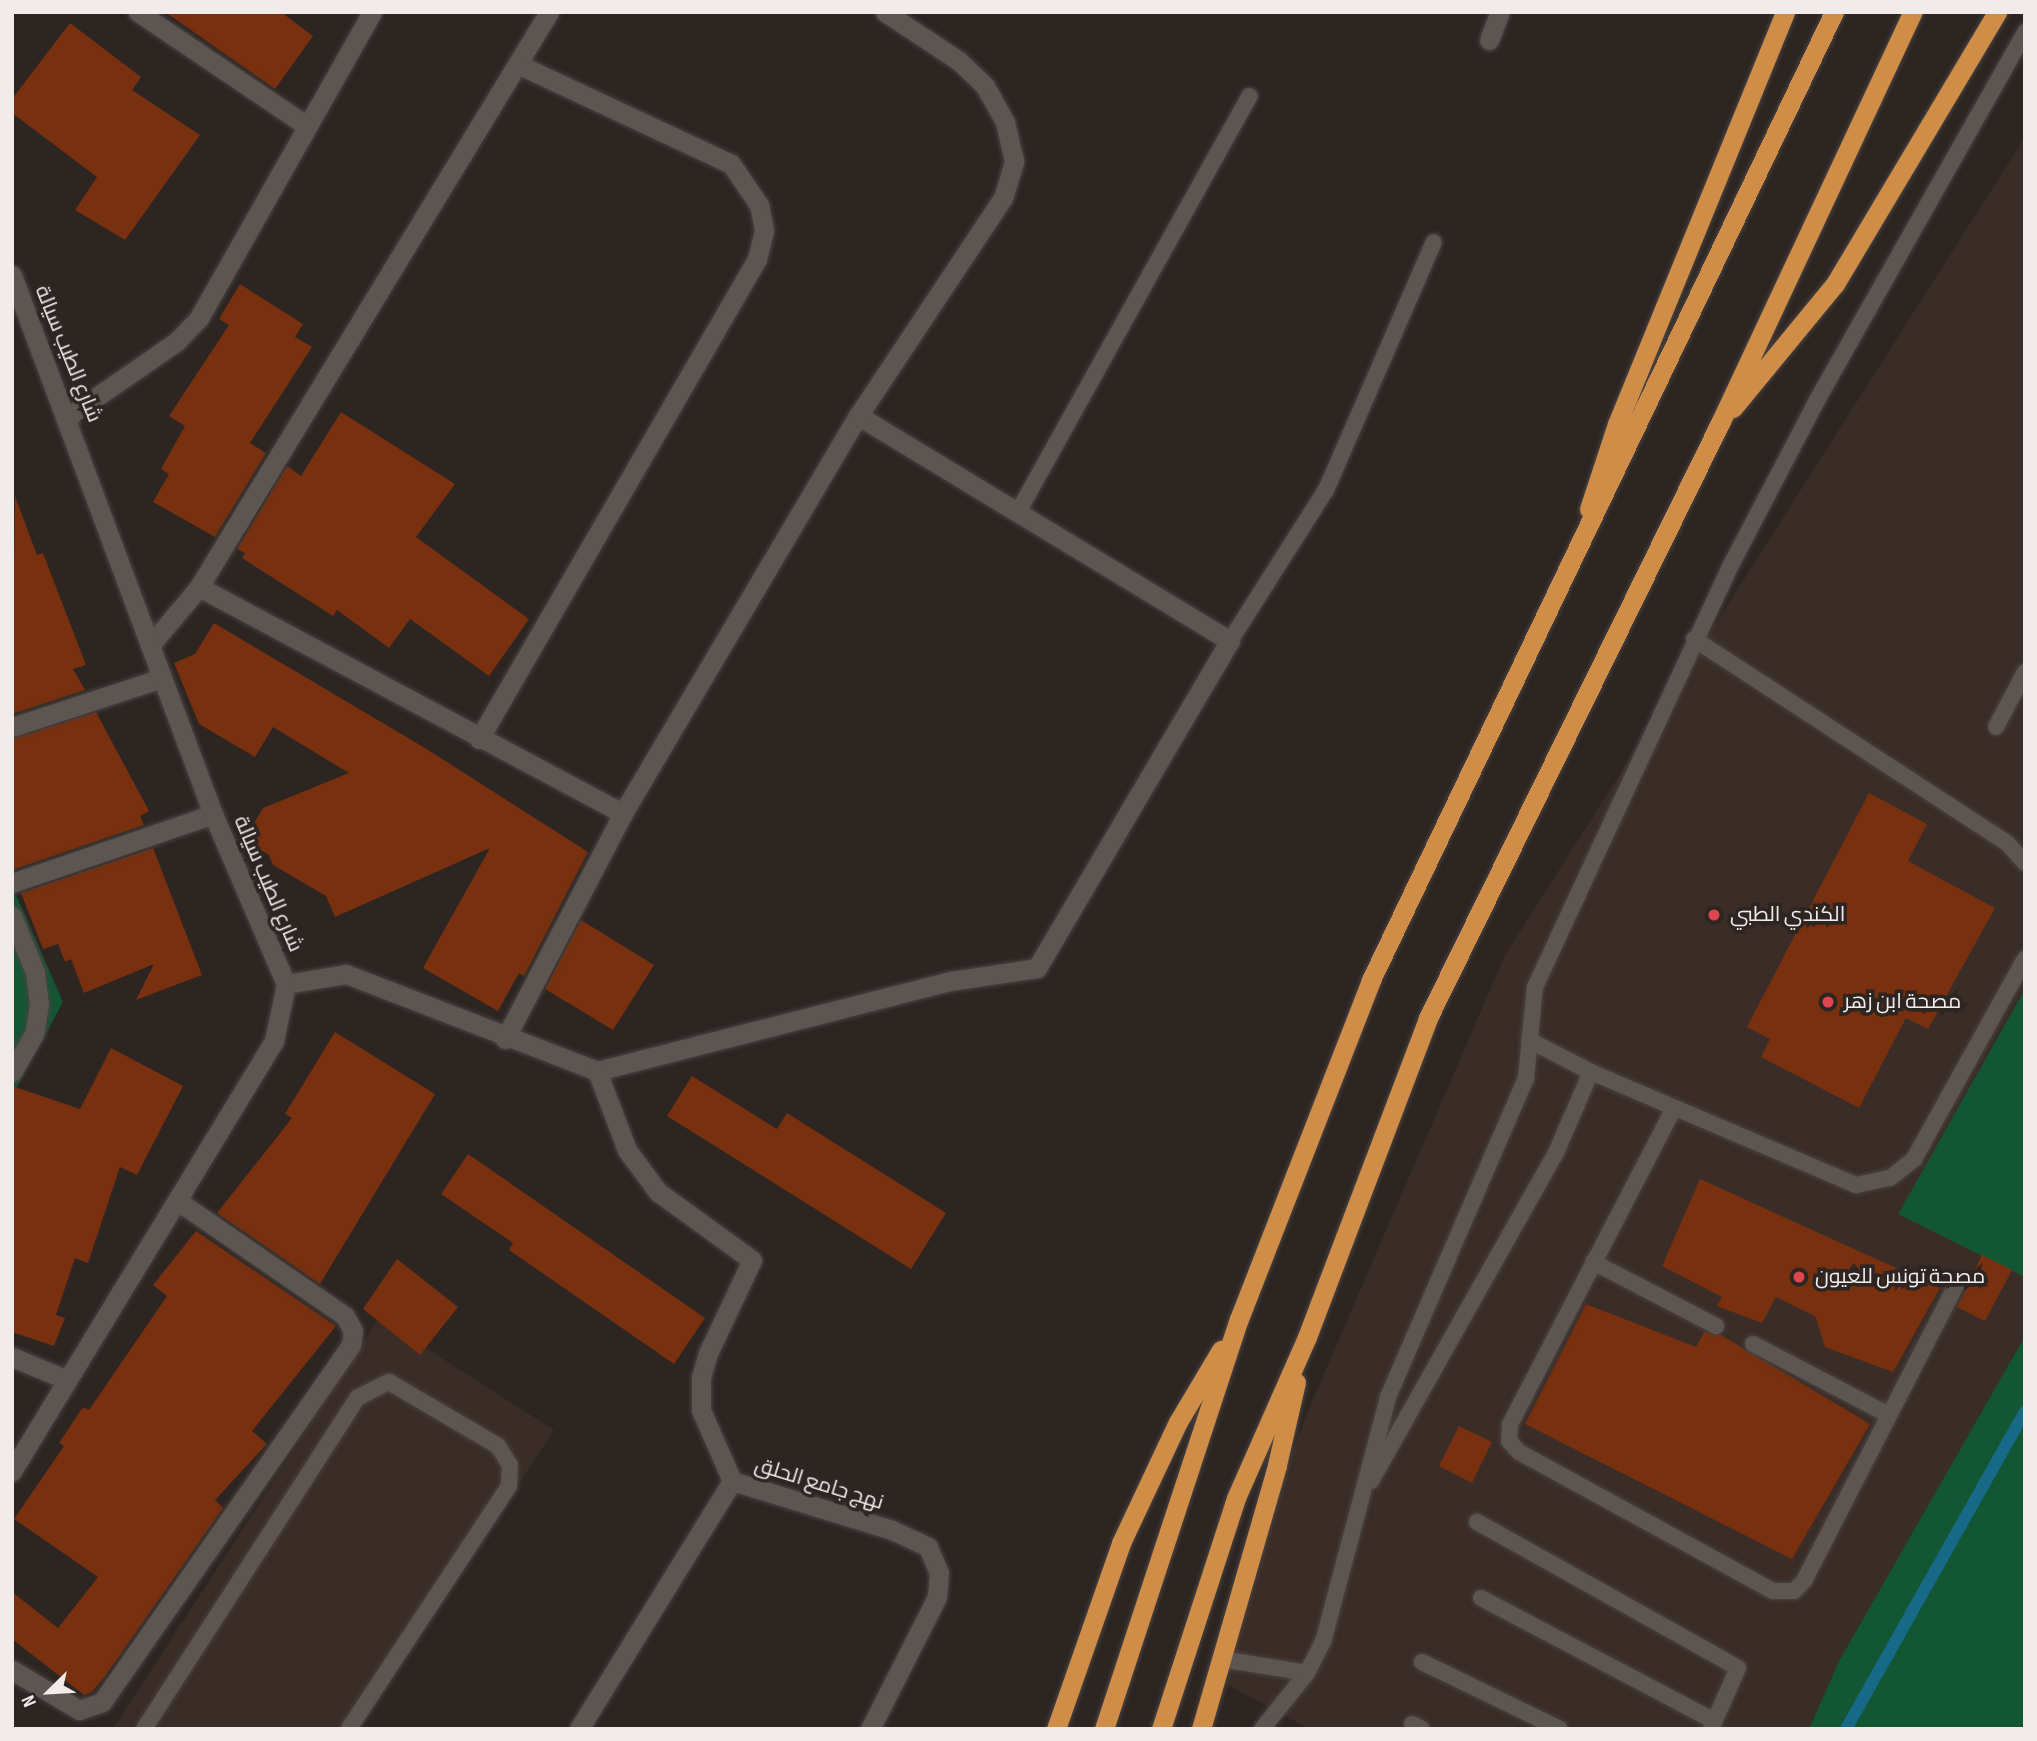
<!DOCTYPE html>
<html>
<head>
<meta charset="utf-8">
<style>
  body { margin:0 }
  #map { position:relative; width:2037px; height:1741px; overflow:hidden; background:#2c2522; font-family:"Sofia Sans Condensed",Cairo,sans-serif }
  div>[style] { position:absolute }
  .built>* { inset:0; background:#3a2c27 }
  .green>* { inset:0; background:#135634 }
  .stream>* { height:12px; margin:-6px; padding:0 6px; transform-origin:6px; border-radius:6px; background:#166987 }
  .building>* { inset:0; background:#78300f }
  .roads { filter:drop-shadow(0 0 2px #494341) drop-shadow(0 0 2px #494341) }
  .service>* { height:16px; margin:-8px; padding:0 8px; transform-origin:8px; border-radius:8px; background:#5d5552 }
  .minor>* { height:19px; margin:-9.5px; padding:0 9.5px; transform-origin:9.5px; border-radius:9.5px; background:#5d5552 }
  .tertiary>* { height:19px; margin:-9.5px; padding:0 9.5px; transform-origin:9.5px; border-radius:9.5px; background:#5d5552 }
  .trunk>* { height:19px; margin:-9.5px; padding:0 9.5px; transform-origin:9.5px; border-radius:9.5px; background:#d08d48 }
  .dots>* { width:19px; height:19px; translate:-50% -50%; box-sizing:border-box; border:4px solid #2c2522; border-radius:50% }
  span { translate:-50% -50%; white-space:nowrap; text-align:center; line-height:1.15; -webkit-text-stroke:7px #2c2522; paint-order:stroke }
  .street-label { font-size:21px; color:#f1ecea }
  .poi-label { font-size:21px; color:#f1ecea }
  .left { translate:0 -50%; text-align:left }
  .frame { position:absolute; inset:0; border:14px solid #f1ecea; pointer-events:none }
  .north { position:absolute; left:14px; top:1657px; width:70px; height:70px; -webkit-text-stroke:5px #2c2522; paint-order:stroke; rotate:246deg; font-size:19px; font-weight:700; line-height:28px; text-align:center; color:#f1ecea }
  .north::after { content:''; display:block; margin:auto; width:24px; height:32px; background:#f1ecea; clip-path:polygon(50% 0,100% 100%,50% 72%,0 100%) }
</style>
</head>
<body>
<div id="map">
  <div class="built">
    <div style="clip-path:polygon(2025px 137px,2025px 1336px,1839px 1661px,1809px 1729px,1310px 1729px,1205px 1673px,1311px 1404px,1505px 955px)"></div>
    <div style="clip-path:polygon(379px 1318px,554px 1430px,360px 1729px,113px 1729px)"></div>
  </div>
  <div class="green">
    <div style="clip-path:polygon(12px 886px,63px 1002px,12px 1096px)"></div>
    <div style="clip-path:polygon(2025px 989px,2025px 1277px,1898px 1214px)"></div>
    <div style="clip-path:polygon(2025px 1336px,2025px 1729px,1809px 1729px,1839px 1661px)"></div>
  </div>
  <div class="stream">
    <div style="left:1846px;top:1729px;width:365px;rotate:-60.6deg"></div>
  </div>
  <div class="building">
    <div style="clip-path:polygon(165px 12px,281px 12px,313px 36px,275px 89px)"></div>
    <div style="clip-path:polygon(70px 23px,141px 77px,132px 90px,200px 135px,125px 240px,75px 210px,97px 177px,12px 113px,12px 99px)"></div>
    <div style="clip-path:polygon(240px 284px,303px 324px,295px 337px,312px 347px,250px 443px,266px 453px,215px 537px,153px 502px,169px 474px,161px 469px,185px 426px,169px 416px,229px 325px,219px 319px)"></div>
    <div style="clip-path:polygon(341px 412px,455px 484px,416px 537px,529px 619px,489px 676px,410px 619px,389px 648px,337px 610px,333px 616px,242px 558px,245px 553px,237px 549px,287px 466px,301px 476px)"></div>
    <div style="clip-path:polygon(15px 496px,37px 555px,43px 553px,86px 665px,73px 669px,85px 690px,12px 714px)"></div>
    <div style="clip-path:polygon(214px 623px,425px 748px,588px 852px,524px 976px,519px 973px,498px 1011px,423px 968px,490px 848px,335px 917px,326px 896px,273px 865px,269px 855px,244px 840px,263px 808px,349px 773px,273px 727px,255px 757px,199px 724px,174px 663px,195px 654px)"></div>
    <div style="clip-path:polygon(96px 712px,149px 811px,140px 816px,144px 825px,12px 870px,12px 739px)"></div>
    <div style="clip-path:polygon(1869px 793px,1927px 824px,1908px 861px,1995px 908px,1928px 1029px,1906px 1018px,1859px 1108px,1761px 1057px,1770px 1039px,1747px 1027px)"></div>
    <div style="clip-path:polygon(153px 848px,202px 975px,136px 1000px,154px 964px,84px 993px,71px 959px,65px 962px,58px 944px,43px 949px,21px 893px)"></div>
    <div style="clip-path:polygon(581px 920px,654px 965px,613px 1030px,545px 989px)"></div>
    <div style="clip-path:polygon(335px 1032px,435px 1094px,320px 1284px,217px 1213px,292px 1118px,285px 1114px)"></div>
    <div style="clip-path:polygon(111px 1048px,183px 1086px,137px 1175px,120px 1167px,88px 1263px,75px 1258px,56px 1315px,65px 1318px,54px 1346px,12px 1332px,12px 1086px,80px 1109px)"></div>
    <div style="clip-path:polygon(692px 1076px,777px 1129px,787px 1113px,946px 1213px,911px 1269px,667px 1116px)"></div>
    <div style="clip-path:polygon(468px 1154px,705px 1318px,674px 1364px,509px 1250px,513px 1243px,441px 1194px)"></div>
    <div style="clip-path:polygon(1700px 1179px,1940px 1288px,1893px 1372px,1825px 1347px,1815px 1316px,1776px 1297px,1762px 1323px,1717px 1306px,1722px 1297px,1662px 1266px)"></div>
    <div style="clip-path:polygon(196px 1231px,336px 1326px,252px 1431px,267px 1444px,215px 1500px,223px 1508px,106px 1675px,92px 1692px,84px 1695px,12px 1639px,12px 1592px,58px 1628px,98px 1577px,14px 1519px,64px 1446px,59px 1443px,83px 1407px,89px 1410px,167px 1296px,153px 1285px)"></div>
    <div style="clip-path:polygon(1982px 1255px,2012px 1270px,1985px 1321px,1957px 1307px)"></div>
    <div style="clip-path:polygon(397px 1259px,458px 1307px,420px 1355px,363px 1309px)"></div>
    <div style="clip-path:polygon(1586px 1304px,1696px 1347px,1704px 1332px,1721px 1335px,1870px 1424px,1792px 1559px,1525px 1424px)"></div>
    <div style="clip-path:polygon(1459px 1426px,1492px 1442px,1472px 1483px,1439px 1466px)"></div>
  </div>
  <div class="roads">
    <div class="service">
      <div style="left:1018px;top:512px;width:476px;rotate:-60.9deg"></div>
      <div style="left:1694px;top:639px;width:375px;rotate:33.1deg"></div>
      <div style="left:2008px;top:844px;width:25px;rotate:48deg"></div>
      <div style="left:1230px;top:641px;width:179px;rotate:-57.6deg"></div>
      <div style="left:1326px;top:490px;width:270px;rotate:-66.5deg"></div>
      <div style="left:1996px;top:727px;width:62px;rotate:-62.2deg"></div>
      <div style="left:1529px;top:1040px;width:70px;rotate:27.3deg"></div>
      <div style="left:1591px;top:1072px;width:288px;rotate:23.1deg"></div>
      <div style="left:1856px;top:1185px;width:35px;rotate:-12deg"></div>
      <div style="left:1890px;top:1178px;width:31px;rotate:-38deg"></div>
      <div style="left:1914px;top:1159px;width:229px;rotate:-61deg"></div>
      <div style="left:1674px;top:1108px;width:357px;rotate:117.4deg"></div>
      <div style="left:1510px;top:1425px;width:16px;rotate:94deg"></div>
      <div style="left:1509px;top:1441px;width:15px;rotate:48deg"></div>
      <div style="left:1519px;top:1452px;width:290px;rotate:28.7deg"></div>
      <div style="left:1773px;top:1591px;width:21px"></div>
      <div style="left:1794px;top:1591px;width:14px;rotate:-45deg"></div>
      <div style="left:1804px;top:1581px;width:335px;rotate:-62.8deg"></div>
      <div style="left:1593px;top:1262px;width:139px;rotate:27.5deg"></div>
      <div style="left:1753px;top:1344px;width:153px;rotate:27.6deg"></div>
      <div style="left:1371px;top:1481px;width:374px;rotate:-60.6deg"></div>
      <div style="left:1555px;top:1155px;width:90px;rotate:-66.6deg"></div>
      <div style="left:1477px;top:1522px;width:299px;rotate:29.2deg"></div>
      <div style="left:1738px;top:1668px;width:67px;rotate:113.9deg"></div>
      <div style="left:1481px;top:1598px;width:263px;rotate:27.8deg"></div>
      <div style="left:1221px;top:1659px;width:87px;rotate:9.2deg"></div>
      <div style="left:1422px;top:1662px;width:153px;rotate:25.9deg"></div>
      <div style="left:1412px;top:1724px;width:11px;rotate:27deg"></div>
      <div style="left:144px;top:1729px;width:394px;rotate:-57.2deg"></div>
      <div style="left:357px;top:1398px;width:36px;rotate:-27deg"></div>
      <div style="left:389px;top:1382px;width:126px;rotate:30.4deg"></div>
      <div style="left:498px;top:1446px;width:22px;rotate:58deg"></div>
      <div style="left:510px;top:1465px;width:21px;rotate:93deg"></div>
      <div style="left:509px;top:1486px;width:291px;rotate:123.4deg"></div>
      <div style="left:1262px;top:1729px;width:72px;rotate:-51.2deg"></div>
      <div style="left:1307px;top:1673px;width:35px;rotate:-63deg"></div>
      <div style="left:1323px;top:1642px;width:253px;rotate:-75.1deg"></div>
      <div style="left:1388px;top:1397px;width:348px;rotate:-66.6deg"></div>
      <div style="left:1526px;top:1078px;width:91px;rotate:-84.4deg"></div>
      <div style="left:1535px;top:987px;width:468px;rotate:-65.1deg"></div>
      <div style="left:1732px;top:563px;width:182px;rotate:-62.4deg"></div>
      <div style="left:1816px;top:402px;width:425px;rotate:-60.5deg"></div>
    </div>
    <div class="minor">
      <div style="left:138px;top:12px;width:204px;rotate:34deg"></div>
      <div style="left:1489px;top:40px;width:30px;rotate:-69deg"></div>
      <div style="left:69px;top:416px;width:130px;rotate:-34.7deg"></div>
      <div style="left:176px;top:342px;width:33px;rotate:-46deg"></div>
      <div style="left:199px;top:318px;width:352px;rotate:-60.5deg"></div>
      <div style="left:199px;top:587px;width:480px;rotate:28.1deg"></div>
      <div style="left:152px;top:643px;width:73px;rotate:-50deg"></div>
      <div style="left:199px;top:587px;width:673px;rotate:-58.67deg"></div>
      <div style="left:12px;top:727px;width:158px;rotate:-18.1deg"></div>
      <div style="left:479px;top:739px;width:555px;rotate:-59.92deg"></div>
      <div style="left:757px;top:259px;width:30px;rotate:-76deg"></div>
      <div style="left:764px;top:230px;width:25px;rotate:-101deg"></div>
      <div style="left:759px;top:205px;width:50px;rotate:-124.3deg"></div>
      <div style="left:731px;top:164px;width:235px;rotate:-154.9deg"></div>
      <div style="left:12px;top:883px;width:213px;rotate:-18.9deg"></div>
      <div style="left:12px;top:916px;width:61px;rotate:67.7deg"></div>
      <div style="left:35px;top:972px;width:32px;rotate:83deg"></div>
      <div style="left:39px;top:1004px;width:30px;rotate:99deg"></div>
      <div style="left:34px;top:1034px;width:44px;rotate:120.1deg"></div>
      <div style="left:286px;top:984px;width:61px;rotate:-9.5deg"></div>
      <div style="left:346px;top:974px;width:269px;rotate:21.1deg"></div>
      <div style="left:597px;top:1071px;width:365px;rotate:-14.3deg"></div>
      <div style="left:951px;top:981px;width:87px;rotate:-8.6deg"></div>
      <div style="left:1037px;top:968px;width:380px;rotate:-59.5deg"></div>
      <div style="left:1230px;top:641px;width:435px;rotate:-148.8deg"></div>
      <div style="left:505px;top:1039px;width:255px;rotate:-62.4deg"></div>
      <div style="left:623px;top:813px;width:461px;rotate:-59.4deg"></div>
      <div style="left:858px;top:416px;width:262px;rotate:-56.4deg"></div>
      <div style="left:1003px;top:198px;width:39px;rotate:-73deg"></div>
      <div style="left:1014px;top:161px;width:40px;rotate:-103deg"></div>
      <div style="left:1005px;top:122px;width:41px;rotate:-119.1deg"></div>
      <div style="left:985px;top:86px;width:36px;rotate:-136deg"></div>
      <div style="left:959px;top:61px;width:89px;rotate:-146.5deg"></div>
      <div style="left:597px;top:1071px;width:85px;rotate:69.2deg"></div>
      <div style="left:627px;top:1150px;width:52px;rotate:53.6deg"></div>
      <div style="left:658px;top:1192px;width:116px;rotate:35.9deg"></div>
      <div style="left:752px;top:1260px;width:103px;rotate:115.3deg"></div>
      <div style="left:708px;top:1353px;width:26px;rotate:106deg"></div>
      <div style="left:701px;top:1378px;width:32px;rotate:90deg"></div>
      <div style="left:701px;top:1410px;width:77px;rotate:66.4deg"></div>
      <div style="left:732px;top:1481px;width:167px;rotate:17deg"></div>
      <div style="left:892px;top:1530px;width:40px;rotate:25deg"></div>
      <div style="left:928px;top:1547px;width:28px;rotate:67deg"></div>
      <div style="left:939px;top:1573px;width:24px;rotate:95deg"></div>
      <div style="left:937px;top:1597px;width:148px;rotate:116.9deg"></div>
      <div style="left:12px;top:1357px;width:57px;rotate:22.5deg"></div>
      <div style="left:12px;top:1670px;width:78px;rotate:30.8deg"></div>
      <div style="left:79px;top:1710px;width:24px;rotate:-19deg"></div>
      <div style="left:102px;top:1702px;width:435px;rotate:-55.1deg"></div>
      <div style="left:351px;top:1345px;width:14px;rotate:-82deg"></div>
      <div style="left:353px;top:1331px;width:17px;rotate:-118deg"></div>
      <div style="left:345px;top:1316px;width:201px;rotate:-145.5deg"></div>
      <div style="left:579px;top:1729px;width:291px;rotate:-58.3deg"></div>
    </div>
    <div class="tertiary">
      <div style="left:12px;top:275px;width:575px;rotate:69.55deg"></div>
      <div style="left:213px;top:814px;width:185px;rotate:66.8deg"></div>
      <div style="left:286px;top:984px;width:58px;rotate:101.9deg"></div>
      <div style="left:274px;top:1041px;width:504px;rotate:121.35deg"></div>
    </div>
    <div class="trunk">
      <div style="left:1733px;top:408px;width:161px;rotate:-50.6deg"></div>
      <div style="left:1835px;top:284px;width:317px;rotate:-59.2deg"></div>
      <div style="left:1589px;top:509px;width:89px;rotate:-71.8deg"></div>
      <div style="left:1617px;top:424px;width:445px;rotate:-67.8deg"></div>
      <div style="left:1056px;top:1729px;width:197px;rotate:-70.7deg"></div>
      <div style="left:1121px;top:1543px;width:134px;rotate:-64.8deg"></div>
      <div style="left:1178px;top:1422px;width:84px;rotate:-59.2deg"></div>
      <div style="left:1104px;top:1729px;width:432px;rotate:-71.8deg"></div>
      <div style="left:1239px;top:1319px;width:364px;rotate:-68.7deg"></div>
      <div style="left:1371px;top:980px;width:1073px;rotate:-64.44deg"></div>
      <div style="left:1161px;top:1729px;width:243px;rotate:-72deg"></div>
      <div style="left:1236px;top:1498px;width:176px;rotate:-66.2deg"></div>
      <div style="left:1307px;top:1337px;width:341px;rotate:-69.2deg"></div>
      <div style="left:1428px;top:1018px;width:665px;rotate:-63.86deg"></div>
      <div style="left:1721px;top:421px;width:452px;rotate:-64.9deg"></div>
      <div style="left:1201px;top:1729px;width:275px;rotate:-73.9deg"></div>
      <div style="left:1277px;top:1465px;width:85px;rotate:-77.1deg"></div>
    </div>
  </div>
  <div class="dots">
    <div style="left:1714px;top:915px;background:#e0444e"></div>
    <div style="left:1828px;top:1002px;background:#e0444e"></div>
    <div style="left:1799px;top:1277px;background:#e0444e"></div>
  </div>
  <div class="street-label">
    <span style="left:68px;top:354px;rotate:68deg">شارع الطيب سيالة</span>
    <span style="left:268px;top:884px;rotate:67deg">شارع الطيب سيالة</span>
    <span style="left:819px;top:1484px;rotate:17deg">نهج جامع الحلق</span>
  </div>
  <div class="poi-label">
    <span class="left" style="left:1730px;top:915px">الكندي الطبي</span>
    <span class="left" style="left:1844px;top:1002px">مصحة ابن زهر</span>
    <span class="left" style="left:1815px;top:1277px">مصحة تونس للعيون</span>
  </div>
  <div class="frame"></div>
  <div class="north">N</div>
</div>
</body>
</html>
